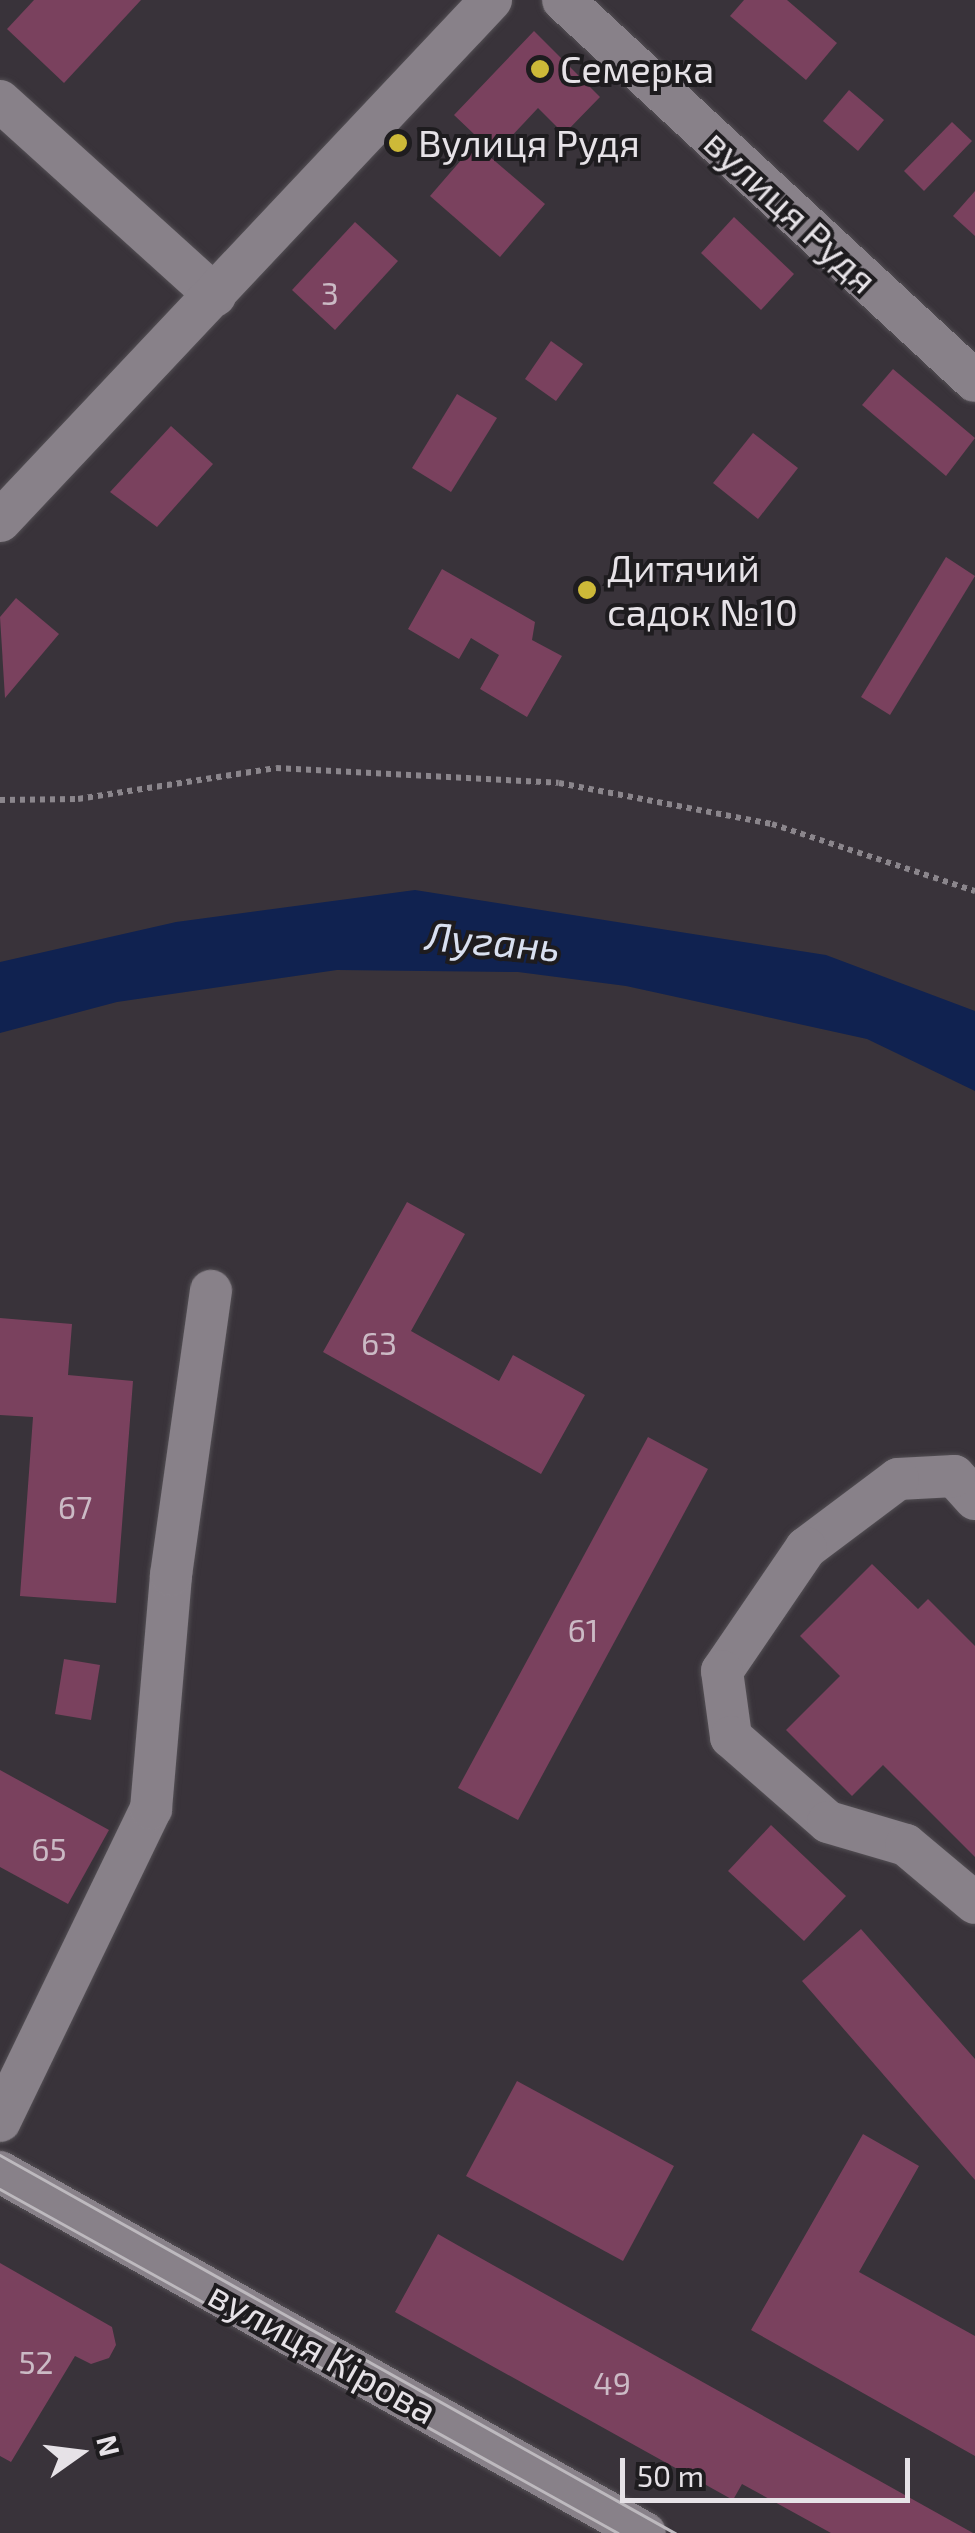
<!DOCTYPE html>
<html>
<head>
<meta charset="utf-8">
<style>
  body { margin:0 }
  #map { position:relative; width:975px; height:2533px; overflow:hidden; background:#39333a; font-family:"Exo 2",sans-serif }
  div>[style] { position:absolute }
  .water>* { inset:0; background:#102250 }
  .building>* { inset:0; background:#7a415e }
  .path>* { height:6px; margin-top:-3px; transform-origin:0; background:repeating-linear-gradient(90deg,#8b868c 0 5px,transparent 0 10px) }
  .roads { filter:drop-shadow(0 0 2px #534f54) drop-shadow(0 0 2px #534f54) }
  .minor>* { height:42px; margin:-21px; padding:0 21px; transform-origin:21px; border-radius:21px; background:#888189 }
  .tram>* { height:2.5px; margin:-1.25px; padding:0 1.25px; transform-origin:1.25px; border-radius:1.25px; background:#bdb9be }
  .dots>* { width:28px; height:28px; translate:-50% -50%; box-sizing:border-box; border:5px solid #1e1c1f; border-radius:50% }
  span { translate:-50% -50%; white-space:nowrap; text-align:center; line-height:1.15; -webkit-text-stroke:8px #1e1c1f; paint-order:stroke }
  .number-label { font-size:32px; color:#cbbac5 }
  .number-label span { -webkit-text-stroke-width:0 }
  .poi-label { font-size:38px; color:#e6e2e7 }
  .left { translate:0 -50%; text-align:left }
  .street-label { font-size:38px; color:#e6e2e7 }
  .water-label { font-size:40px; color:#d9e0f0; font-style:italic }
  .north { position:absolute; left:30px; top:2403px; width:100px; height:100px; -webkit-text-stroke:8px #1e1c1f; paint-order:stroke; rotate:76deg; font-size:28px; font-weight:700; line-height:40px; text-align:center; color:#e6e2e7 }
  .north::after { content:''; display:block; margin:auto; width:35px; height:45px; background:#e6e2e7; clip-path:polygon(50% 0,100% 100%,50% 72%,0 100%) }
  .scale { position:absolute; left:620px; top:2458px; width:290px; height:45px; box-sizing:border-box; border:5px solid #e6e2e7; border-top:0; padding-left:12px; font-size:30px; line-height:35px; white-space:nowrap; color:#e6e2e7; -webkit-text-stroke:8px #1e1c1f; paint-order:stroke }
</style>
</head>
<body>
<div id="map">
  <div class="water">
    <div style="clip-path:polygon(415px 890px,826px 955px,975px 1011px,975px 1091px,867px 1039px,626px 986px,518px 972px,337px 970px,117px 1002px,0 1033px,0 962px,176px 922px)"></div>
  </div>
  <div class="building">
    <div style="clip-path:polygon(34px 0,141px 0,64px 83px,7px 29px)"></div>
    <div style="clip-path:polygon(744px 0,787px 0,837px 43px,806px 80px,730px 16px)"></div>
    <div style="clip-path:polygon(534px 31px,600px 97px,564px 134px,538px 108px,495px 154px,454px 115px)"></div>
    <div style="clip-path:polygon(849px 90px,884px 120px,858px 151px,823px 121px)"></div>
    <div style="clip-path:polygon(952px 122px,972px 141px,924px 191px,904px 171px)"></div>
    <div style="clip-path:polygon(475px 144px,545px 204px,500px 257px,430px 196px)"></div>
    <div style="clip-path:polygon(975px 191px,975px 236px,953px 216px)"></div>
    <div style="clip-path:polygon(734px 217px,794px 274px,761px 310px,701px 253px)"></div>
    <div style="clip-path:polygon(355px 222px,398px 261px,335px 330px,292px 290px)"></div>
    <div style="clip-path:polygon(551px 341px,583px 364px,556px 401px,525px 379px)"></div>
    <div style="clip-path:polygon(893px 369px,975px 438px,946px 476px,862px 405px)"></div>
    <div style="clip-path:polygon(457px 394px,497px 418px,451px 492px,412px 468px)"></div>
    <div style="clip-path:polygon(171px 426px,213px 464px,157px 527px,110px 492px)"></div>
    <div style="clip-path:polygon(753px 433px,798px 468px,758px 519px,713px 483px)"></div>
    <div style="clip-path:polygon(946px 557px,975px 576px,890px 715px,861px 697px)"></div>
    <div style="clip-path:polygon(442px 569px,535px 622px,532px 640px,562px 656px,527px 717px,480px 689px,499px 655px,471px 638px,459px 659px,408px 629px)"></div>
    <div style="clip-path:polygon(16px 598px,59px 634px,5px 698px,0 617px)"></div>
    <div style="clip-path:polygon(407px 1202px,465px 1234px,411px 1331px,499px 1381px,513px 1355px,585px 1395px,541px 1474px,323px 1352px)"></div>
    <div style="clip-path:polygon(0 1318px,72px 1324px,68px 1375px,133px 1381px,116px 1603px,20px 1596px,33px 1417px,0 1415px)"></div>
    <div style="clip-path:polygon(648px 1437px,708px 1469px,518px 1820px,458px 1788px)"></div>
    <div style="clip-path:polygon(872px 1564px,918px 1609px,928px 1599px,975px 1646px,975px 1857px,883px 1765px,852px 1796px,786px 1730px,840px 1676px,800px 1636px)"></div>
    <div style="clip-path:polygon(64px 1659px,100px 1665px,91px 1720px,55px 1714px)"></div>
    <div style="clip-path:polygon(0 1770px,109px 1830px,68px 1904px,0 1867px)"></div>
    <div style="clip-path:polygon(771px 1825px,846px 1896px,804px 1941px,728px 1871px)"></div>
    <div style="clip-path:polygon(861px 1929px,975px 2059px,975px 2180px,802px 1981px)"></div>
    <div style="clip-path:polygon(517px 2081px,674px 2166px,623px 2261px,466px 2176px)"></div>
    <div style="clip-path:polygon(863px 2134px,919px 2166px,859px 2272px,975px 2336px,975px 2456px,751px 2330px)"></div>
    <div style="clip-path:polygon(438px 2234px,459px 2246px,973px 2533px,831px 2533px,742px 2484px,733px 2500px,395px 2312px)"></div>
    <div style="clip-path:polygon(0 2263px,112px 2327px,116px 2345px,109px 2358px,91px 2364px,75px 2356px,11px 2462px,0 2456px)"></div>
  </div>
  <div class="path">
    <div style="left:0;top:800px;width:78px;rotate:-0.7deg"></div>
    <div style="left:78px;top:799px;width:200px;rotate:-8.9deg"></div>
    <div style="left:276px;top:768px;width:283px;rotate:3deg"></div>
    <div style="left:559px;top:783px;width:217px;rotate:10.9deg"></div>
    <div style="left:772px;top:824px;width:214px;rotate:18.3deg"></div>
  </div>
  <div class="roads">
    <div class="minor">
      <div style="left:563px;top:0;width:561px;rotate:42.76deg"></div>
      <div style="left:0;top:101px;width:290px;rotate:42.1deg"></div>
      <div style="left:0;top:521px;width:716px;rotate:-46.7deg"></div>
      <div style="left:975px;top:1499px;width:31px;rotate:-132deg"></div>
      <div style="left:954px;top:1476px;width:56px;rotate:176.9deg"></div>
      <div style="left:898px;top:1479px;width:115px;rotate:143.1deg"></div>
      <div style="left:806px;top:1548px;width:149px;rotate:124.3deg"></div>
      <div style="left:722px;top:1671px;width:67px;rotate:82.2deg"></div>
      <div style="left:731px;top:1737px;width:129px;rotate:41.2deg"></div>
      <div style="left:828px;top:1822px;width:81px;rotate:16.4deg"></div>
      <div style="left:906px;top:1845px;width:90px;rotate:40deg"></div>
      <div style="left:0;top:2121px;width:347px;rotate:-64.2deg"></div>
      <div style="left:151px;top:1809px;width:235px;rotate:-85.1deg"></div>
      <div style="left:171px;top:1575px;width:287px;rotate:-82deg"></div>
      <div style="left:0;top:2172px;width:739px;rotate:29.24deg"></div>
    </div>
  </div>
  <div class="tram">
    <div style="left:0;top:2155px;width:774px;rotate:29.25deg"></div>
    <div style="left:0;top:2189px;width:707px;rotate:29.1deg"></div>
  </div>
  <div class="dots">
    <div style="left:540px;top:69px;background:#cdb938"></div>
    <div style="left:398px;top:143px;background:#cdb938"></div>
    <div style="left:587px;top:590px;background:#cdb938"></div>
  </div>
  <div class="number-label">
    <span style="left:330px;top:292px">3</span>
    <span style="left:379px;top:1342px">63</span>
    <span style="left:75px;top:1506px">67</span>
    <span style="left:583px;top:1629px">61</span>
    <span style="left:49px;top:1848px">65</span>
    <span style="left:36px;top:2361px">52</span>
    <span style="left:612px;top:2382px">49</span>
  </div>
  <div class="poi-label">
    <span class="left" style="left:560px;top:69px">Семерка</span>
    <span class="left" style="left:418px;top:143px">Вулиця Рудя</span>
    <span class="left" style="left:607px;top:590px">Дитячий<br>садок №10</span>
  </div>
  <div class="street-label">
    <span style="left:791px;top:211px;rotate:43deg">вулиця Рудя</span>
    <span style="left:323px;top:2352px;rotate:29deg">вулиця Кірова</span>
  </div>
  <div class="water-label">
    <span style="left:493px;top:940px;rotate:5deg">Лугань</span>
  </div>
  <div class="north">N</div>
  <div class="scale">50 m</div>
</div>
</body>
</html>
